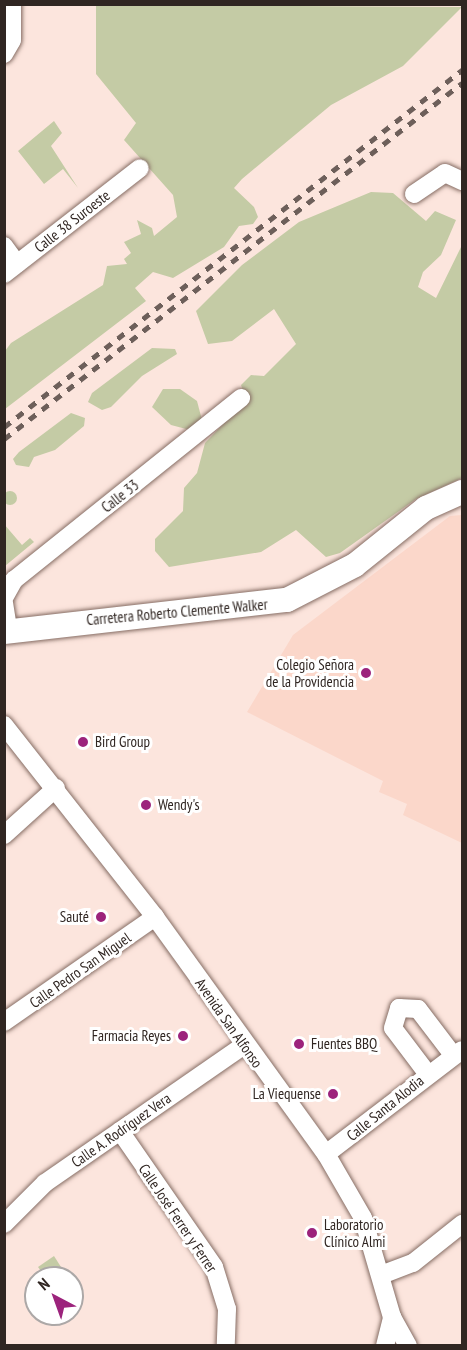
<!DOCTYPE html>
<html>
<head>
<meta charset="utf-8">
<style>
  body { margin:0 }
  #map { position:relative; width:467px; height:1350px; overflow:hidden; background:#fce5dd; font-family:"PT Sans Narrow",sans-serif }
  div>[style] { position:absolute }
  .built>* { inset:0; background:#fbd7ca }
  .green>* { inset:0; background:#c4cba5 }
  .round { border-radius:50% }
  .roads { filter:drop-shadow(0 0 2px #866d64) drop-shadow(0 0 2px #866d64) }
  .minor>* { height:18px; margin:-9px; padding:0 9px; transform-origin:9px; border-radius:9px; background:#fff }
  .major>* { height:24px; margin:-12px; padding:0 12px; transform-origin:12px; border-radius:12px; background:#fff }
  .rail>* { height:4.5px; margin-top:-2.25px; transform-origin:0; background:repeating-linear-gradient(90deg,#6d5f5a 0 8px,transparent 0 16px) }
  .dots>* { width:16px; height:16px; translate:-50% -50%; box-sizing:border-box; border:3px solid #fff; border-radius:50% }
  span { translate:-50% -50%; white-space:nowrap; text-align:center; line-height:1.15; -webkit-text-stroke:6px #fff; paint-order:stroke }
  .street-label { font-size:15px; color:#302622 }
  .poi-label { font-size:15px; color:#302622 }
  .right { translate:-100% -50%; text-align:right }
  .left { translate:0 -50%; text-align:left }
  .frame { position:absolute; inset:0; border:6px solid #302622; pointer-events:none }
  .north { position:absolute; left:24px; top:1266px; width:60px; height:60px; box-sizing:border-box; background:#fff; border:2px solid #aca8a7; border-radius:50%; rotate:319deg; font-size:16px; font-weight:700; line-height:24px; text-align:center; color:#302622 }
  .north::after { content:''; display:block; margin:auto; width:21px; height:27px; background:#9c237c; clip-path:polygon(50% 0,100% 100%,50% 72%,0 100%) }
</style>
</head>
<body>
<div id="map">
  <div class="built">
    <div style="clip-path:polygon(462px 515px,462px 843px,403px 815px,407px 804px,379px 792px,383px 781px,247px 712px,293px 635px,450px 516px)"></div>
  </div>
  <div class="green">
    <div style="clip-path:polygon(96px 5px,462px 7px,403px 66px,331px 105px,242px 179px,234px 188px,254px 207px,258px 217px,253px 224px,239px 226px,224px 247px,173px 278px,153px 272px,135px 288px,146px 301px,5px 409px,5px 351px,11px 343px,103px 285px,107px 266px,127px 264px,124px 259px,131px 253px,124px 242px,141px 234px,137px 220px,152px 228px,154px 236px,177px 217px,173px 195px,124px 140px,136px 123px,96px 74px)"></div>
    <div style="clip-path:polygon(54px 121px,62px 133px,51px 146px,78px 188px,63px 169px,44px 184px,18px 151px)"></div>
    <div style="clip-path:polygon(371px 192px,393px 193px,426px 221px,435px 211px,456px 220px,441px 255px,423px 272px,418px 287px,436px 298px,462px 245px,462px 478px,416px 499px,340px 553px,326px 557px,296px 530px,261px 552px,169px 567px,155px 551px,155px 539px,183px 511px,184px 488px,197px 473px,205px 443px,231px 416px,244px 394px,241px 385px,251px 375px,264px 376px,296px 344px,274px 309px,232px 341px,208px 344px,196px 311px,242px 265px,299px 222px)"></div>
    <div style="clip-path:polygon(152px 348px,175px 349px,177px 354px,142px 376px,111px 407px,102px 410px,88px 402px,92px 393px)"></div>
    <div style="clip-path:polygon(163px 389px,180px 389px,197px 401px,202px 420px,190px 430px,171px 425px,152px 407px)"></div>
    <div style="clip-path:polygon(71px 413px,85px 418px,84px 426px,55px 450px,34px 457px,29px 467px,16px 465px,13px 459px,19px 452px)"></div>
    <div class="round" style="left:3px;top:491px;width:14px;height:14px"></div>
    <div style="clip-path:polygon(4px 524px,22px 545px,30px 538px,34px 542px,5px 566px)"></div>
    <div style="clip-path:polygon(54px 1256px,68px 1278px,46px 1278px,38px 1267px)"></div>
  </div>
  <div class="roads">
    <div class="minor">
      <div style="left:4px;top:54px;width:16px;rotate:-60deg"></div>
      <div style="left:12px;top:40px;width:36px;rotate:-90deg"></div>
      <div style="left:414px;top:194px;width:37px;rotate:-34deg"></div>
      <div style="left:445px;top:173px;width:19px;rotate:25deg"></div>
      <div style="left:4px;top:246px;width:22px;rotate:54deg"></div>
      <div style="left:4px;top:274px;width:172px;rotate:-37.9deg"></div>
      <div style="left:4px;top:598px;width:21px;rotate:-61deg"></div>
      <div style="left:14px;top:580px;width:291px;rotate:-38.7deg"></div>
      <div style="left:4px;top:603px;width:26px;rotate:81deg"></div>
      <div style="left:4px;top:725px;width:244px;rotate:51.8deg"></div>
      <div style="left:155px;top:917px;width:292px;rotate:54.2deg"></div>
      <div style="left:326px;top:1154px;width:74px;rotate:60deg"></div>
      <div style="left:363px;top:1218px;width:103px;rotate:73.7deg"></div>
      <div style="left:392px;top:1317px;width:33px;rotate:61deg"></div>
      <div style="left:4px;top:835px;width:70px;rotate:-42.1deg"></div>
      <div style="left:4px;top:1022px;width:184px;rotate:-34.8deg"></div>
      <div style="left:427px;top:1073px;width:56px;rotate:-127.1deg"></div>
      <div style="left:393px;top:1028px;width:21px;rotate:-73deg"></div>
      <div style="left:399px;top:1008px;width:19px;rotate:3deg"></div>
      <div style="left:418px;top:1009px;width:58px;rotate:52.7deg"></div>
      <div style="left:120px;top:1131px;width:165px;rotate:55.3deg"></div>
      <div style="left:214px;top:1267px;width:44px;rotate:72.8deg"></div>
      <div style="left:227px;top:1309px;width:37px;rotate:92deg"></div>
      <div style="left:326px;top:1154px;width:171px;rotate:-37.4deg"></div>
      <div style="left:4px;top:1224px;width:58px;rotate:-45deg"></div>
      <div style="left:45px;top:1183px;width:242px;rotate:-34.7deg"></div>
      <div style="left:381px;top:1275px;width:34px;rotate:-21deg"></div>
      <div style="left:413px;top:1263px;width:63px;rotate:-38.5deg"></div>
      <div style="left:385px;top:1346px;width:30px;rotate:-76deg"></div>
    </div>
    <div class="major">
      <div style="left:4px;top:632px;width:285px;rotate:-6.5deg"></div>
      <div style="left:287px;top:600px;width:76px;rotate:-27.2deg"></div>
      <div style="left:355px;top:565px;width:91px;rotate:-38.8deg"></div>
      <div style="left:426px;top:508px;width:39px;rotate:-24deg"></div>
    </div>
  </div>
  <div class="rail">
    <div style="left:4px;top:427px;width:581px;rotate:-37.94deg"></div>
    <div style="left:4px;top:439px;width:580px;rotate:-37.86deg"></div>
  </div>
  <div class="dots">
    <div style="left:366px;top:673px;background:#9c237c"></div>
    <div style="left:83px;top:742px;background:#9c237c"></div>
    <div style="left:146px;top:805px;background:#9c237c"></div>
    <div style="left:101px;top:917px;background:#9c237c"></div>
    <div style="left:183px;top:1036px;background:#9c237c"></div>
    <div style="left:299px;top:1044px;background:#9c237c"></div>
    <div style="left:333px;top:1094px;background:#9c237c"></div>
    <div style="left:312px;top:1233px;background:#9c237c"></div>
  </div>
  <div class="street-label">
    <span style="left:72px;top:221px;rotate:-38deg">Calle 38 Suroeste</span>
    <span style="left:120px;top:496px;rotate:-38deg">Calle 33</span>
    <span style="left:177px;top:612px;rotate:-5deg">Carretera Roberto Clemente Walker</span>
    <span style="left:80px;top:970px;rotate:-35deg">Calle Pedro San Miguel</span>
    <span style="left:229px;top:1023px;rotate:55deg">Avenida San Alfonso</span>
    <span style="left:385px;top:1108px;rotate:-39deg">Calle Santa Alodia</span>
    <span style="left:121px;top:1130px;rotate:-35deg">Calle A. Rodríguez Vera</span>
    <span style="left:178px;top:1218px;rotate:56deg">Calle José Ferrer y Ferrer</span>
  </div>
  <div class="poi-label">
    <span class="right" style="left:354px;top:673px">Colegio Señora<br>de la Providencia</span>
    <span class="left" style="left:95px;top:742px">Bird Group</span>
    <span class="left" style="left:158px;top:805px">Wendy's</span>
    <span class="right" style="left:89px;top:917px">Sauté</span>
    <span class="right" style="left:171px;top:1036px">Farmacia Reyes</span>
    <span class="left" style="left:311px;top:1044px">Fuentes BBQ</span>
    <span class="right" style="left:321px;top:1094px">La Viequense</span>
    <span class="left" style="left:324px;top:1233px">Laboratorio<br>Clínico Almi</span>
  </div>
  <div class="frame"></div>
  <div class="north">N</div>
</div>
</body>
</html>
